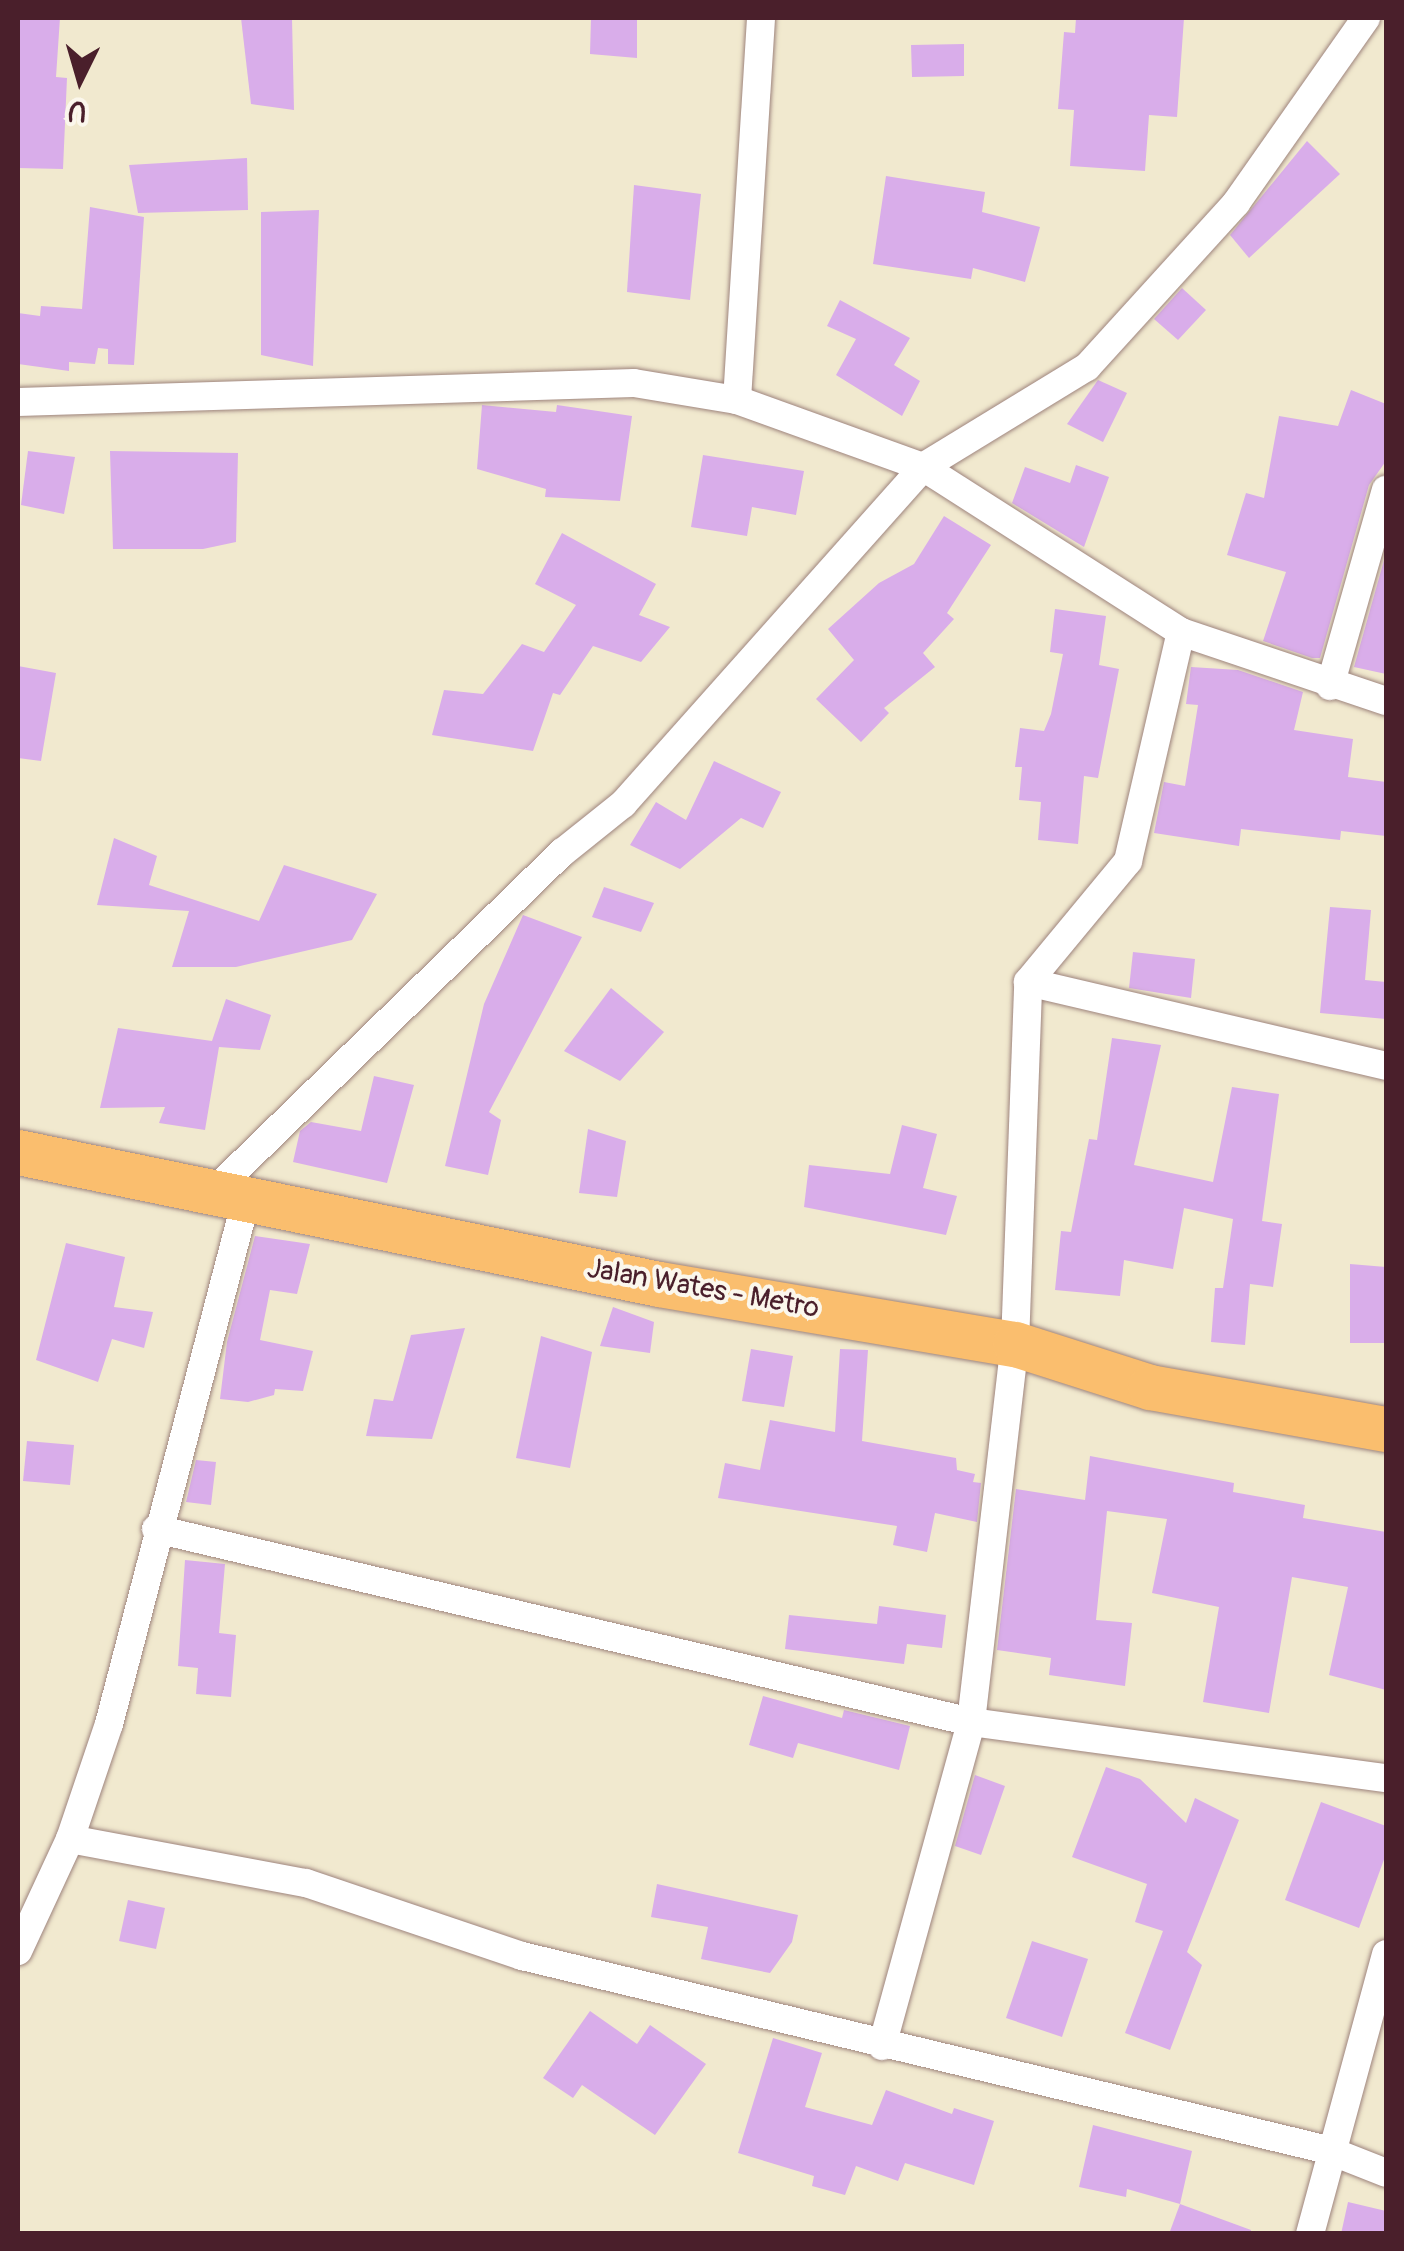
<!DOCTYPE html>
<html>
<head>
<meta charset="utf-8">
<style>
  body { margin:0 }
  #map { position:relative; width:1404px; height:2251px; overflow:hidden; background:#f1e9cf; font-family:Pangolin,sans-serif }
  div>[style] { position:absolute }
  .building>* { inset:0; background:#d9adea }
  .roads { filter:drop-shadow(0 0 2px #9e847d) drop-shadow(0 0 2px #9e847d) }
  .street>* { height:28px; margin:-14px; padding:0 14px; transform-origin:14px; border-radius:14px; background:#fff }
  .primary>* { height:45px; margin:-22.5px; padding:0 22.5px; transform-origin:22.5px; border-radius:22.5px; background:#fabe6e }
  span { translate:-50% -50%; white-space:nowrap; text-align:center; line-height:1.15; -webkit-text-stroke:8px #fbf7ec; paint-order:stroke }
  .street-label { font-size:28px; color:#4a1f2b }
  .frame { position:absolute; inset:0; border:20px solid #4a1f2b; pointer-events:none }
  .north { position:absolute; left:30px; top:30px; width:100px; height:100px; -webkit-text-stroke:8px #fbf7ec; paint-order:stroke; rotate:185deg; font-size:28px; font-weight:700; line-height:40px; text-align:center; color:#4a1f2b }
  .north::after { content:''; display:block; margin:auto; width:35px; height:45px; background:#4a1f2b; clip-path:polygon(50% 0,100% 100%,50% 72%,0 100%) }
</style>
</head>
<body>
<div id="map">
  <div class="building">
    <div style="clip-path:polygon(18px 18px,60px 18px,56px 77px,67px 78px,63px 169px,18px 168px)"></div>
    <div style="clip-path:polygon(241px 18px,292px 18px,294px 110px,251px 104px)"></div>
    <div style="clip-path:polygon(591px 18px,637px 18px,637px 58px,590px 54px)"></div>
    <div style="clip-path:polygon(1076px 18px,1184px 18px,1177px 117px,1149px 115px,1145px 171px,1070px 166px,1074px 110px,1058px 109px,1064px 32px,1075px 33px)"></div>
    <div style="clip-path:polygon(964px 44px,964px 76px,912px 77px,911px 45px)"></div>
    <div style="clip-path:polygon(1307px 141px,1340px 174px,1249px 258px,1230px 235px)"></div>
    <div style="clip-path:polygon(247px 158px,248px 210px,138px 213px,129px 165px)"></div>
    <div style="clip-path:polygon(886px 176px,985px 192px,982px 212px,1040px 227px,1025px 282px,973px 268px,971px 279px,873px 264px)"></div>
    <div style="clip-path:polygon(634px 185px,701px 194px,690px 300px,627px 292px)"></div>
    <div style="clip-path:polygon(90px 207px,144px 217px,134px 365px,108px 364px,108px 349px,98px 348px,95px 364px,69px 362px,69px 371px,18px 364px,18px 313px,40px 316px,41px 306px,82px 309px)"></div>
    <div style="clip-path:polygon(319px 210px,313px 366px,261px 355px,261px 212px)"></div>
    <div style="clip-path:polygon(1182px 288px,1206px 310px,1178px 340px,1154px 319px)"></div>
    <div style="clip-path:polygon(840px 300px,910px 338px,894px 365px,920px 381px,902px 416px,836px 375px,856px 339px,827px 326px)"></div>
    <div style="clip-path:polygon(1098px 380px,1127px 393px,1103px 442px,1067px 424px)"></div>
    <div style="clip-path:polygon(1351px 390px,1386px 404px,1386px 461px,1369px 485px,1320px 658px,1312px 658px,1263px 641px,1286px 572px,1227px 555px,1246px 493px,1264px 498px,1279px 416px,1338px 426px)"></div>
    <div style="clip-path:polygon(482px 405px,556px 412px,557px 405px,632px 416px,620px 501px,545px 497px,546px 489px,477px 469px)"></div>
    <div style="clip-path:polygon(28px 451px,75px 457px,64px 514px,21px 505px)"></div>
    <div style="clip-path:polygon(110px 451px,238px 453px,236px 542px,203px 549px,113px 549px)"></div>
    <div style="clip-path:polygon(703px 455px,804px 471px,796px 515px,752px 507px,747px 536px,691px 527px)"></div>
    <div style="clip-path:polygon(1076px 465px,1109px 477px,1084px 547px,1012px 503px,1025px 467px,1070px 483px)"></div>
    <div style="clip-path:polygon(944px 516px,991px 545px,947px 613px,954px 619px,923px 653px,935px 667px,884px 708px,889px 713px,861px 742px,816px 699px,854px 660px,828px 629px,879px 583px,914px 564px)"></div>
    <div style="clip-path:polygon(562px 533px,656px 584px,639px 615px,670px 627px,641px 662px,593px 646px,560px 695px,553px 693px,533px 751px,432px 735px,444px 690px,483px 694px,522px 644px,544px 652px,576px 605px,535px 584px)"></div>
    <div style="clip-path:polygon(1386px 553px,1386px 674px,1354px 667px)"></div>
    <div style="clip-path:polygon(1055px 609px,1106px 616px,1099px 665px,1119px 669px,1098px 778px,1084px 776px,1078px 844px,1038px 840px,1041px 802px,1019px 800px,1022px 767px,1015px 767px,1020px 728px,1044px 731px,1051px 714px,1063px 654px,1050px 652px)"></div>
    <div style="clip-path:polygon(18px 666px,56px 673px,41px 761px,18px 758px)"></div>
    <div style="clip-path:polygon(1191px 667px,1238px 670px,1303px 692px,1294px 730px,1353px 739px,1348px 777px,1386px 782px,1386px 836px,1341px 831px,1340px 840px,1241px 829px,1239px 846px,1154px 833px,1164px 782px,1185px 786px,1198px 705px,1186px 704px)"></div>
    <div style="clip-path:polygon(714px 761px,781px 792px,763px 828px,741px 818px,680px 869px,630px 845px,656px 802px,686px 820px)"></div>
    <div style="clip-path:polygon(114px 838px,157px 856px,149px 885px,259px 921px,284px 865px,377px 894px,352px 940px,236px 967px,172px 967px,189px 911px,97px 905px)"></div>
    <div style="clip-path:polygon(604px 887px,654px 903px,641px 932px,592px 917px)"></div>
    <div style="clip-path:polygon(1330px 907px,1371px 910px,1365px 980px,1386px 982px,1386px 1019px,1320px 1013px)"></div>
    <div style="clip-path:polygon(523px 915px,582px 937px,489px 1112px,501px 1120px,488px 1175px,445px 1166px,484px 1004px)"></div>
    <div style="clip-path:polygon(1133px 952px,1195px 959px,1191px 998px,1129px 988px)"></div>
    <div style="clip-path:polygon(611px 988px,664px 1032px,620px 1081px,564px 1051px)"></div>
    <div style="clip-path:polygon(226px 999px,271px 1015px,260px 1050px,219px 1047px,205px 1130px,159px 1123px,165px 1107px,100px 1108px,118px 1028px,212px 1041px)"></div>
    <div style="clip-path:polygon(1112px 1038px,1161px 1045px,1134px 1165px,1213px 1182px,1232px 1087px,1279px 1094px,1262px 1221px,1282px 1224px,1273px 1287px,1250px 1284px,1245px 1345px,1211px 1342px,1215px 1288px,1223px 1288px,1233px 1219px,1184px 1208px,1173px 1269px,1124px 1260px,1120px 1296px,1055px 1290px,1061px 1231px,1071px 1232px,1089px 1139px,1097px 1140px)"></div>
    <div style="clip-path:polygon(374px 1076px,414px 1085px,387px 1183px,293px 1162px,300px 1131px,311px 1122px,361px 1131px)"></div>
    <div style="clip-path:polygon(902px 1125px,937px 1134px,923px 1188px,957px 1196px,946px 1235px,804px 1207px,809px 1165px,890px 1174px)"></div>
    <div style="clip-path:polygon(588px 1129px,626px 1141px,617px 1197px,579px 1193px)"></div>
    <div style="clip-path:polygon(255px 1236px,310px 1244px,297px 1294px,270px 1290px,260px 1340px,313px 1351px,303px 1391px,275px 1389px,274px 1395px,248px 1402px,220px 1399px,227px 1342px)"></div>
    <div style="clip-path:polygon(66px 1243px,125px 1257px,114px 1307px,153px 1312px,144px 1348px,112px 1339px,98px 1382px,36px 1360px)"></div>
    <div style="clip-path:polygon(1350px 1264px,1386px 1267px,1386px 1343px,1350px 1343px)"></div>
    <div style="clip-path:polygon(613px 1307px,654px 1322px,650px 1353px,600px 1346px)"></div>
    <div style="clip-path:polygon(465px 1328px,432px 1439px,366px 1436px,374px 1399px,393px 1401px,411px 1335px)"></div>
    <div style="clip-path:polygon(541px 1336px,592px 1352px,570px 1468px,516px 1458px)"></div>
    <div style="clip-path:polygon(751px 1349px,793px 1356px,784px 1407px,742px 1401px)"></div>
    <div style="clip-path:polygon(840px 1349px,868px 1350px,862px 1441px,956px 1458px,957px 1470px,975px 1474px,973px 1482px,981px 1483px,977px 1522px,935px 1513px,927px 1552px,893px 1545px,897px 1526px,718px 1498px,725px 1463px,760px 1470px,770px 1420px,835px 1432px)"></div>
    <div style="clip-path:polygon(27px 1441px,74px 1445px,70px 1485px,23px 1481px)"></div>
    <div style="clip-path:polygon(1090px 1456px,1234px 1483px,1233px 1492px,1305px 1505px,1303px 1518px,1386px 1532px,1386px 1690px,1329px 1675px,1348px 1587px,1292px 1577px,1269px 1713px,1203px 1702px,1219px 1607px,1152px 1593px,1167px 1519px,1107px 1511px,1096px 1620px,1132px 1623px,1125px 1686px,1049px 1675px,1051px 1658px,997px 1650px,1016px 1489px,1085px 1500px)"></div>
    <div style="clip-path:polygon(196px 1460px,216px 1462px,211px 1505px,186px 1502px)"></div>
    <div style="clip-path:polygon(185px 1560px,225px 1564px,219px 1633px,236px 1635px,231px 1697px,196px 1694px,198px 1668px,178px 1666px)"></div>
    <div style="clip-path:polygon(879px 1606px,946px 1615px,942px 1648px,907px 1644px,904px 1664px,785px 1649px,789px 1615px,877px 1624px)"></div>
    <div style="clip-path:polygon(763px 1696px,842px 1718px,844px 1710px,910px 1726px,899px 1770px,798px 1743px,793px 1758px,749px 1745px)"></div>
    <div style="clip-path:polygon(1106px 1767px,1140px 1779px,1186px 1823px,1195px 1798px,1239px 1820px,1187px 1952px,1202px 1965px,1170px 2050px,1125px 2033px,1163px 1931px,1135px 1922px,1147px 1884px,1072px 1857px)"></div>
    <div style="clip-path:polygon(975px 1775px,1005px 1786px,981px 1855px,955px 1846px)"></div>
    <div style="clip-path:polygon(1321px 1802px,1386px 1826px,1386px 1854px,1359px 1928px,1285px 1900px)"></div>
    <div style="clip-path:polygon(657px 1884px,798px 1915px,792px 1942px,770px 1973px,701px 1959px,708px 1927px,651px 1917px)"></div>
    <div style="clip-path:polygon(128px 1900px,165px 1908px,156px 1949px,119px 1941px)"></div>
    <div style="clip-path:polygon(1032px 1941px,1088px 1959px,1062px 2037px,1006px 2018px)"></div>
    <div style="clip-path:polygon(590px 2011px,637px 2044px,650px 2025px,706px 2064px,655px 2135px,582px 2085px,573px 2098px,543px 2078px)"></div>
    <div style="clip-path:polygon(773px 2038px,822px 2053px,805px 2107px,872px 2125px,886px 2090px,952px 2114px,954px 2108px,994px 2121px,974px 2185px,905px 2163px,898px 2181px,856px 2166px,845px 2195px,812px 2186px,814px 2176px,738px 2153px)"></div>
    <div style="clip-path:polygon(1093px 2125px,1192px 2151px,1180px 2204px,1127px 2189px,1126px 2197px,1079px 2187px)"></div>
    <div style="clip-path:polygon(1348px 2202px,1386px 2211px,1386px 2234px,1341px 2234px)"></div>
    <div style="clip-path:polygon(1180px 2204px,1251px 2230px,1250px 2234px,1169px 2234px)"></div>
  </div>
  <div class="roads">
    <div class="street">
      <div style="left:737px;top:400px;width:383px;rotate:-86.4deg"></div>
      <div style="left:18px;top:402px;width:616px;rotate:-1.77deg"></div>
      <div style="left:634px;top:383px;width:104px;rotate:9.4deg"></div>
      <div style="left:737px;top:400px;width:198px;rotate:19.8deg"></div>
      <div style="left:923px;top:467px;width:306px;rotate:32.6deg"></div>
      <div style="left:1181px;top:632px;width:216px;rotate:18.6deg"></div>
      <div style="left:1330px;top:686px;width:204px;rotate:-74.1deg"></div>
      <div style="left:1028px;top:982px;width:368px;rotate:13.2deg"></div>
      <div style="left:215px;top:1190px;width:485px;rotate:-44.2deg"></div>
      <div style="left:563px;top:852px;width:77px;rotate:-38.7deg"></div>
      <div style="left:623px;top:804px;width:451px;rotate:-48.3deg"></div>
      <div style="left:923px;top:467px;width:192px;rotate:-31.4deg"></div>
      <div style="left:1087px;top:367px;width:222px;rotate:-47.7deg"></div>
      <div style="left:1236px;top:203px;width:226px;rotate:-54.9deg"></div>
      <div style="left:156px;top:1529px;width:838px;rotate:13.32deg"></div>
      <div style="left:971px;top:1722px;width:419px;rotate:7.7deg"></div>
      <div style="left:70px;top:1839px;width:240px;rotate:10.6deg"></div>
      <div style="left:306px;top:1883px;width:228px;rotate:18.7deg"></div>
      <div style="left:522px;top:1956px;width:829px;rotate:13.53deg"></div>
      <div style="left:1328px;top:2150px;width:62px;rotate:21.6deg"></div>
      <div style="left:18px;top:1951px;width:123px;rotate:-65.1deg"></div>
      <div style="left:70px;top:1839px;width:121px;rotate:-71.3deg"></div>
      <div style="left:109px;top:1724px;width:546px;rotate:-75.35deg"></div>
      <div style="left:882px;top:2046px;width:336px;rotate:-74.6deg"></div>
      <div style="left:971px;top:1722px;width:381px;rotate:-83.4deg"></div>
      <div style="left:1015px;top:1344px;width:362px;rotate:-87.9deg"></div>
      <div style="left:1028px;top:982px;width:157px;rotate:-50.4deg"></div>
      <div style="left:1128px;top:861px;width:235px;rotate:-77deg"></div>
      <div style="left:1310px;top:2234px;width:290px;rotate:-74.8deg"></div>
    </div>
    <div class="primary">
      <div style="left:18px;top:1152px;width:654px;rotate:11.64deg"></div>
      <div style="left:659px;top:1284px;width:361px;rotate:9.6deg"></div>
      <div style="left:1015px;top:1344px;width:142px;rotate:17.7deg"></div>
      <div style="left:1150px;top:1387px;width:240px;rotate:10.1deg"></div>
    </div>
  </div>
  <div class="street-label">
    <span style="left:703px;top:1289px;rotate:10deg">Jalan Wates - Metro</span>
  </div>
  <div class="frame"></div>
  <div class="north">U</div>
</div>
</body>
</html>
